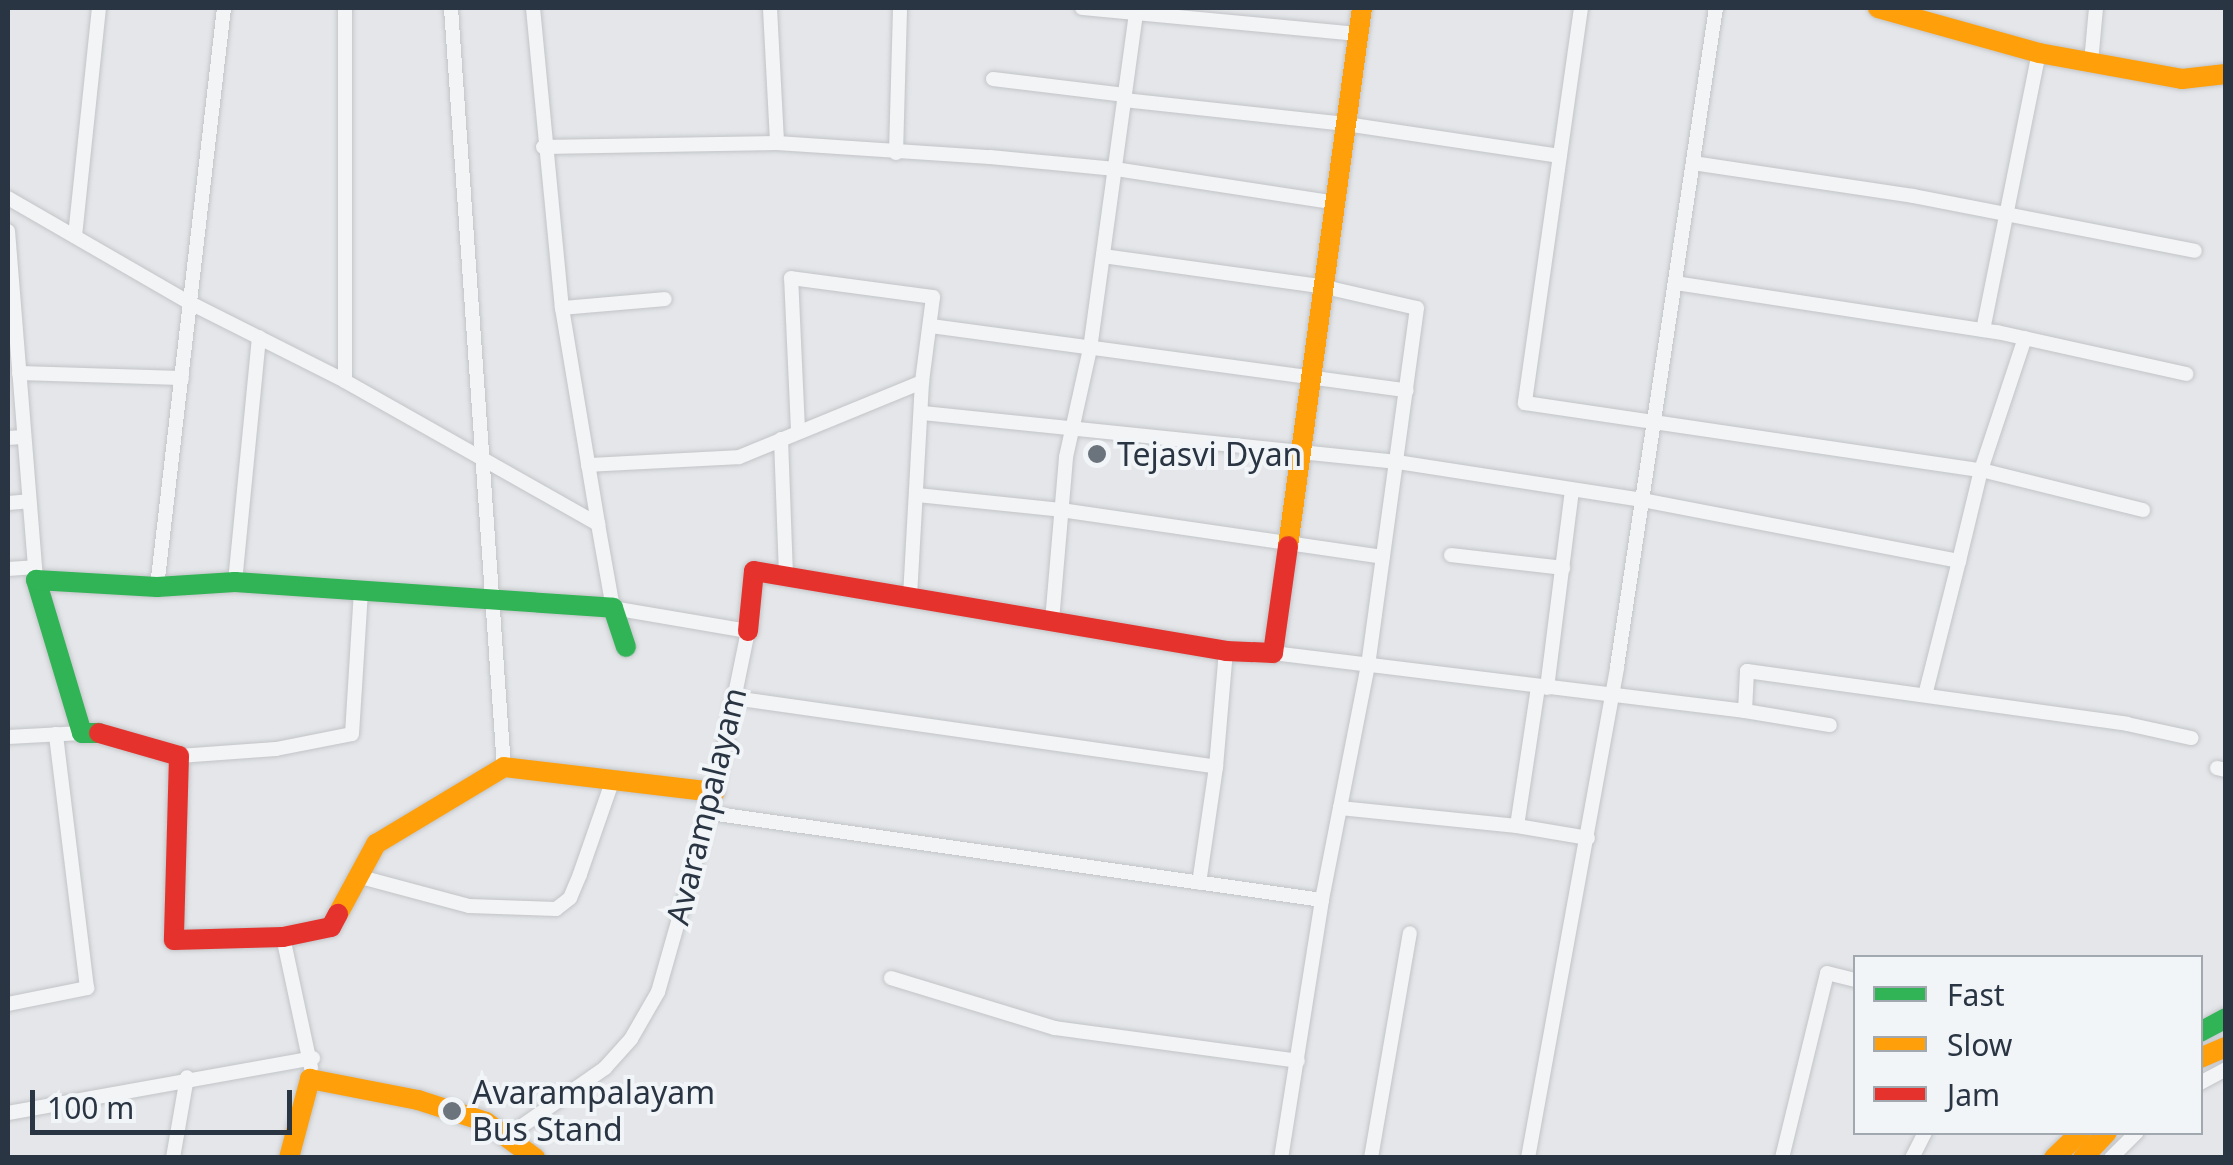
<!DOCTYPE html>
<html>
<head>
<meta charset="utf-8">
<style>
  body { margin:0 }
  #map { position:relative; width:2233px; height:1165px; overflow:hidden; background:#e4e6e9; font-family:"Noto Sans",sans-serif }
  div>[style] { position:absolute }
  .roads { filter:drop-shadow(0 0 2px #c2c4c7) drop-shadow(0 0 2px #c2c4c7) }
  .street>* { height:14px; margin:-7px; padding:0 7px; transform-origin:7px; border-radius:7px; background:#f3f4f6 }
  .fast>* { height:20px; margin:-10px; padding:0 10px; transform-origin:10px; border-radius:10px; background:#30b455 }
  .slow>* { height:20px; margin:-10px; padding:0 10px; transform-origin:10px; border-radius:10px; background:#ff9f0a }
  .jam>* { height:20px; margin:-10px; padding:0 10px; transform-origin:10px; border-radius:10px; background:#e5322d }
  .dots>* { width:28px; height:28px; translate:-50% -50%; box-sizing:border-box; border:5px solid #f2f5f8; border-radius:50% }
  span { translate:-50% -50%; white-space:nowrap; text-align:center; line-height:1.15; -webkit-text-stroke:8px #f2f5f8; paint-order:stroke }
  .poi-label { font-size:32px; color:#2a3543 }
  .left { translate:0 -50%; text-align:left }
  .street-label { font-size:32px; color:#2a3543 }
  .frame { position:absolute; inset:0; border:10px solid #2a3543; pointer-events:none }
  .legend { position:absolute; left:1853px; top:955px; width:350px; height:180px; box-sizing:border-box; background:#f2f5f8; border:2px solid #a2a8b0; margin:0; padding:12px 18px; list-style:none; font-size:30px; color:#2a3543 }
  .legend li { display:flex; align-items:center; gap:20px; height:50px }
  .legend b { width:50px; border:2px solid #a2a8b0 }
  .scale { position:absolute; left:30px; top:1090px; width:262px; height:45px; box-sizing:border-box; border:5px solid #2a3543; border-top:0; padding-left:12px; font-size:30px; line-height:35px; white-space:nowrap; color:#2a3543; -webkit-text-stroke:8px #f2f5f8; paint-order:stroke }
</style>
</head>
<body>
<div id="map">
  <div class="roads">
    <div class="street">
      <div style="left:451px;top:8px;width:761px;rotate:86.01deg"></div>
      <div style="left:533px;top:8px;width:301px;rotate:84.5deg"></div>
      <div style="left:562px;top:308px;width:219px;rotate:80.5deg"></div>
      <div style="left:770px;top:8px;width:135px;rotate:87deg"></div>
      <div style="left:1082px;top:8px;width:278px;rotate:5.4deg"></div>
      <div style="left:1581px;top:8px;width:399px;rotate:98.1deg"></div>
      <div style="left:1525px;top:403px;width:461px;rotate:8.4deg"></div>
      <div style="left:1981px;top:470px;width:167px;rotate:13.9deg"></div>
      <div style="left:2091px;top:62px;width:54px;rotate:-84.7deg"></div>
      <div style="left:993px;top:79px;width:133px;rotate:6.9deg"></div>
      <div style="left:1124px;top:100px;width:223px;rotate:6.2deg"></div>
      <div style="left:1346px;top:124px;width:216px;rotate:8.5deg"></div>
      <div style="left:543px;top:147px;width:234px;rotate:-1deg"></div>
      <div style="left:777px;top:143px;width:213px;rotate:3.8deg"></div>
      <div style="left:990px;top:157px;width:126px;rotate:5.5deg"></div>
      <div style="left:1115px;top:169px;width:225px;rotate:8.7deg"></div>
      <div style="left:896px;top:153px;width:145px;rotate:-88.4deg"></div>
      <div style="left:1693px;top:163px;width:222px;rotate:8.5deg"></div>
      <div style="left:1913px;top:196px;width:287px;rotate:11deg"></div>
      <div style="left:8px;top:198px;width:210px;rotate:30deg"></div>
      <div style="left:190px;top:303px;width:174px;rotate:26.7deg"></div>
      <div style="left:345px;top:381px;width:291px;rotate:29.5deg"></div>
      <div style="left:598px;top:524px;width:85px;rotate:79.9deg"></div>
      <div style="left:613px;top:608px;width:137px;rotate:9.7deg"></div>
      <div style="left:748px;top:631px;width:164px;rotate:101.6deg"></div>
      <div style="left:715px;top:792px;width:208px;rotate:105.9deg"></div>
      <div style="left:658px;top:992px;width:54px;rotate:119.9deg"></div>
      <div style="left:631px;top:1039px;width:39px;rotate:132deg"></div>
      <div style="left:605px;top:1068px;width:117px;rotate:145.1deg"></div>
      <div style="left:8px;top:231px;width:350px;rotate:85.4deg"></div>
      <div style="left:75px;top:236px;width:229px;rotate:-84deg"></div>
      <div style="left:1103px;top:256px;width:224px;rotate:7.9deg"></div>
      <div style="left:1325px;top:287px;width:94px;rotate:12.9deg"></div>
      <div style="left:1417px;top:308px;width:360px;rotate:97.8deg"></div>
      <div style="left:1368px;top:665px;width:239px;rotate:101.1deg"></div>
      <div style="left:1675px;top:283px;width:326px;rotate:8.7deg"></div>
      <div style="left:1997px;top:332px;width:194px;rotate:12.5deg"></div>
      <div style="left:562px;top:308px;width:103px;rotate:-5deg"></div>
      <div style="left:931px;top:326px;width:480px;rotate:7.7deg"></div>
      <div style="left:1983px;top:330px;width:283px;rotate:-78.6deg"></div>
      <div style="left:19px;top:373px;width:163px;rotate:1.8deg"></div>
      <div style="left:345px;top:381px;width:373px;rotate:-90deg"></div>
      <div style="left:923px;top:413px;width:477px;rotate:5.9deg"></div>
      <div style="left:1397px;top:462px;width:248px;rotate:8.8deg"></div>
      <div style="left:1642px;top:500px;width:323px;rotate:10.9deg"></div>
      <div style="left:1959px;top:561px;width:138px;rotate:104.2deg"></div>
      <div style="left:798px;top:430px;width:152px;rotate:-92.6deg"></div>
      <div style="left:791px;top:278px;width:143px;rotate:7.6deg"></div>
      <div style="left:933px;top:297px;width:86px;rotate:97.4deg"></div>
      <div style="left:8px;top:438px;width:16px;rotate:-4deg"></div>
      <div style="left:781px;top:439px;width:137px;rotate:87.9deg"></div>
      <div style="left:588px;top:465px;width:151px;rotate:-3deg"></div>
      <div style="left:739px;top:457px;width:198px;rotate:-22.3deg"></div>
      <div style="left:922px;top:382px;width:215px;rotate:93.2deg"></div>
      <div style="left:917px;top:495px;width:145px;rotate:5.9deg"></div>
      <div style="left:1061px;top:510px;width:325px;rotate:8.3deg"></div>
      <div style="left:8px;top:503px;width:21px;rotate:-5deg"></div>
      <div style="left:1451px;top:555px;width:113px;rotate:6.6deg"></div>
      <div style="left:1959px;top:561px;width:94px;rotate:-76.4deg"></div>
      <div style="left:1981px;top:470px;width:139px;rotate:-71.6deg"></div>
      <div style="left:8px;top:569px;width:27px;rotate:-4deg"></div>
      <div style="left:235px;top:582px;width:246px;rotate:-84.4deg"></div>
      <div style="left:157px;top:587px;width:583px;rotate:-83.4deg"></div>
      <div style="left:1052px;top:621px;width:165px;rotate:-85.1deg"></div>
      <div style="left:1066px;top:457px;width:111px;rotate:-77.5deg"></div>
      <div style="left:1090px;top:349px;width:344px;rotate:-82.2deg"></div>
      <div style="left:1273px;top:653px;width:476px;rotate:7deg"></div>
      <div style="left:1745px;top:711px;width:40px;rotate:-87.1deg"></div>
      <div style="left:1747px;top:671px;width:384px;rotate:7.9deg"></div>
      <div style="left:2127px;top:724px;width:66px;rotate:12.3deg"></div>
      <div style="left:1547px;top:688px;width:199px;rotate:-82.8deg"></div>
      <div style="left:734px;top:698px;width:487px;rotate:8.1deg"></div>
      <div style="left:1216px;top:767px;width:117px;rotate:98.3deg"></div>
      <div style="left:1745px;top:711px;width:86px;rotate:9.4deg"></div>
      <div style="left:8px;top:737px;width:74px;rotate:-3.1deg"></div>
      <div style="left:179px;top:756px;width:97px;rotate:-4.1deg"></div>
      <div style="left:276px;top:749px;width:77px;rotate:-11.2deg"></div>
      <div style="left:352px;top:734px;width:142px;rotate:-86.4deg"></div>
      <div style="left:1216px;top:767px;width:116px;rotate:-85.1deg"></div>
      <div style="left:2217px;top:768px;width:9px;rotate:13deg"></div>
      <div style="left:1340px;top:808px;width:178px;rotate:5.8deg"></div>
      <div style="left:1517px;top:826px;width:72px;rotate:9.6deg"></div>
      <div style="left:710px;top:813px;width:618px;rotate:8.09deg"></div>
      <div style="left:1322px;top:900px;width:261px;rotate:99deg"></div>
      <div style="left:1517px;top:826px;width:141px;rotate:-81.4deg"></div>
      <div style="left:357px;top:876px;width:116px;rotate:15deg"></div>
      <div style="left:469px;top:906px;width:87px;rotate:2deg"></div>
      <div style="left:556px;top:909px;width:18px;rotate:-38deg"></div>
      <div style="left:570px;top:898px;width:26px;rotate:-67deg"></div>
      <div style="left:580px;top:874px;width:101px;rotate:-70.8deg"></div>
      <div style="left:283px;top:937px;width:134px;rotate:77.9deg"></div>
      <div style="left:891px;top:978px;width:171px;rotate:17deg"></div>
      <div style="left:1055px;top:1028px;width:245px;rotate:7.7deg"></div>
      <div style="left:8px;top:1004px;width:81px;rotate:-11.4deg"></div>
      <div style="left:87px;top:988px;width:256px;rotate:-97deg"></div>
      <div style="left:2200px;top:1083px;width:30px;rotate:-28deg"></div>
      <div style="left:8px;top:1113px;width:310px;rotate:-10.2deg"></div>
      <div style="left:173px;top:1158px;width:82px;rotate:-80.2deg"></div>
      <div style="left:1371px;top:1158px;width:228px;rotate:-80.2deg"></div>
      <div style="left:1528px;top:1158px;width:499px;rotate:-79.7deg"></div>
      <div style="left:1617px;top:667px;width:666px;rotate:-81.46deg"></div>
      <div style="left:1782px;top:1158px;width:190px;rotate:-76.3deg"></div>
      <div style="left:1827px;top:973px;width:30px;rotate:14deg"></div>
      <div style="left:1912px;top:1158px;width:29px;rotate:-63deg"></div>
      <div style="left:2111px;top:1158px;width:37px;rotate:-45deg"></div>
    </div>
    <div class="fast">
      <div style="left:99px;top:733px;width:17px;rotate:180deg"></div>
      <div style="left:82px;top:733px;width:160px;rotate:-106.7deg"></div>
      <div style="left:36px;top:580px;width:121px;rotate:3.3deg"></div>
      <div style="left:157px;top:587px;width:78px;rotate:-3.7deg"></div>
      <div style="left:235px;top:582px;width:379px;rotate:3.9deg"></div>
      <div style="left:613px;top:608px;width:41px;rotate:71.6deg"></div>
      <div style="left:2200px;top:1032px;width:30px;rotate:-28deg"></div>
    </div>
    <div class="slow">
      <div style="left:1878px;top:8px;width:167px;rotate:15.6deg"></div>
      <div style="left:2039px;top:53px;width:145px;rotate:10.3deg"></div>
      <div style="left:2182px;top:79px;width:44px;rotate:-6.5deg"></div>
      <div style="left:1288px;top:546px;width:543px;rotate:-82.17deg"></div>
      <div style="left:338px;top:914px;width:80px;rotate:-61.5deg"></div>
      <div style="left:376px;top:844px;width:149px;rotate:-31deg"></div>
      <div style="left:504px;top:767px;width:212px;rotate:6.8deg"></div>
      <div style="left:2200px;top:1058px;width:28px;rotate:-23deg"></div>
      <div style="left:289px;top:1158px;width:82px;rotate:-75.1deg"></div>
      <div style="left:310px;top:1079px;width:110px;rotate:11deg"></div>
      <div style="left:418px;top:1100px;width:71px;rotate:17.9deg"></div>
      <div style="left:486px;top:1122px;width:61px;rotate:36.3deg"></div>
      <div style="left:2054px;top:1158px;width:37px;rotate:-44deg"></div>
      <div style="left:2083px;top:1158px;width:35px;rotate:-47deg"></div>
    </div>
    <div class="jam">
      <div style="left:748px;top:631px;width:60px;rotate:-84.3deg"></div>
      <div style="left:754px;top:571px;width:479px;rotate:9.6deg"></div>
      <div style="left:1226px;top:651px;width:47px;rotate:2.4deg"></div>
      <div style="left:1273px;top:653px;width:108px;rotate:-82deg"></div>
      <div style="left:99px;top:733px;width:83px;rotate:16deg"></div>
      <div style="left:179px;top:756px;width:184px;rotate:91.6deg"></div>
      <div style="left:174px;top:940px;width:109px;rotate:-1.6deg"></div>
      <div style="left:283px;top:937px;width:49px;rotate:-11.8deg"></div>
      <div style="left:331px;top:927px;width:15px;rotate:-62deg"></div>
    </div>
  </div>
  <div class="dots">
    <div style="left:1097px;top:454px;background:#6b737d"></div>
    <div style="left:452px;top:1111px;background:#6b737d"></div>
  </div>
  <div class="poi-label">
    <span class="left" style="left:1117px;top:454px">Tejasvi Dyan</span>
    <span class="left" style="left:472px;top:1111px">Avarampalayam<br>Bus Stand</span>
  </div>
  <div class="street-label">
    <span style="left:706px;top:806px;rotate:-76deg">Avarampalayam</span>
  </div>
  <div class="frame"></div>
  <ul class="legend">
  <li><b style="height:12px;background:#30b455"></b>Fast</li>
  <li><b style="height:12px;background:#ff9f0a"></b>Slow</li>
  <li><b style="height:12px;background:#e5322d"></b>Jam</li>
  </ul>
  <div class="scale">100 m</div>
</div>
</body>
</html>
